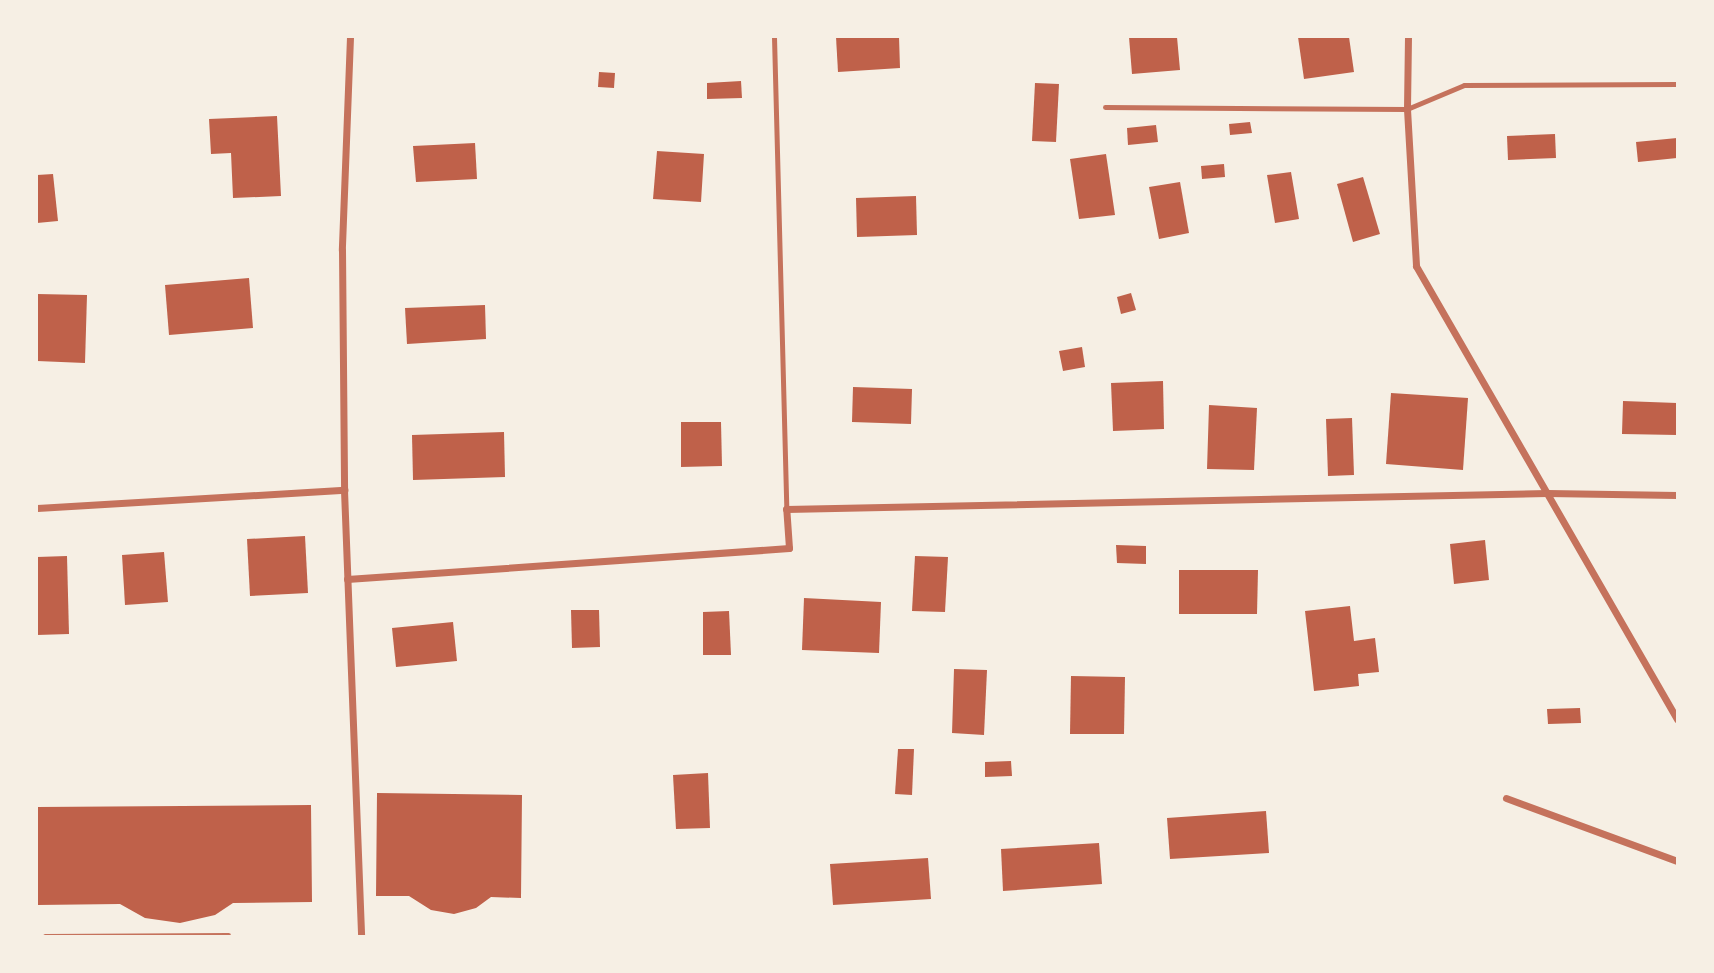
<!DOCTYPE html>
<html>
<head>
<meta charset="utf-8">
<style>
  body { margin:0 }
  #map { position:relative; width:1714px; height:973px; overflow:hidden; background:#f6efe4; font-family:"DM Sans",sans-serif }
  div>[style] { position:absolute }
  .building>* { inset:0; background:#bf614a }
  .service>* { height:5px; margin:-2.5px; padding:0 2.5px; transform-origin:2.5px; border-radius:2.5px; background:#c5725c }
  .minor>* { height:7px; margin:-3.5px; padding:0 3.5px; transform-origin:3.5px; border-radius:3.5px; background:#c5725c }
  span { translate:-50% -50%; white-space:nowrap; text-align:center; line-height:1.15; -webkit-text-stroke:5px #f6efe4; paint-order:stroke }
  .frame { position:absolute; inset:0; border:38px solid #f6efe4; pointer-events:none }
</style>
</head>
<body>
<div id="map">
  <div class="building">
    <div style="clip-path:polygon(836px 37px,899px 37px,900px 68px,838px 72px)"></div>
    <div style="clip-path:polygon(1129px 37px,1177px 37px,1180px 70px,1132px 74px)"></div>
    <div style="clip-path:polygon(1298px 37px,1349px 37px,1354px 72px,1304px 79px)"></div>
    <div style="clip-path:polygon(599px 72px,615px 73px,614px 88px,598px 87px)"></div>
    <div style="clip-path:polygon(741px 81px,742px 98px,707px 99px,707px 83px)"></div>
    <div style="clip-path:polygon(1035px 83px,1059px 84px,1056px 142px,1032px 141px)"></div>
    <div style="clip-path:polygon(277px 116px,281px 196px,233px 198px,231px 153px,211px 154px,209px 119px)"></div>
    <div style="clip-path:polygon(1250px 122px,1252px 133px,1230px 135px,1229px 124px)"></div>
    <div style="clip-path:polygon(1156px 125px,1158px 142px,1128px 145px,1127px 128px)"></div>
    <div style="clip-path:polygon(1555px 134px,1556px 158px,1508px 160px,1507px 136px)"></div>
    <div style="clip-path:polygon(1677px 138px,1677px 158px,1638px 162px,1636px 142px)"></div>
    <div style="clip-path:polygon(475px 143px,477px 179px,416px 182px,413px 146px)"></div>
    <div style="clip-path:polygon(657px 151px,704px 154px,701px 202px,653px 199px)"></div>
    <div style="clip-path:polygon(1106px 154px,1115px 215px,1079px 219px,1070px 159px)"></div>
    <div style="clip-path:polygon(1224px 164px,1225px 177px,1202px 179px,1201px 166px)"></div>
    <div style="clip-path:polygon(1291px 172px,1299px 219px,1275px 223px,1267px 175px)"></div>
    <div style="clip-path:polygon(53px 174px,58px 221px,37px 223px,37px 175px)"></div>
    <div style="clip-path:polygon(1363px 177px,1380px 234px,1353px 242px,1337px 184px)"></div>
    <div style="clip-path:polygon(1180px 182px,1189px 233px,1159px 239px,1149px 187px)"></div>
    <div style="clip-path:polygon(916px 196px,917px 235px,857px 237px,856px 198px)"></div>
    <div style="clip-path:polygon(249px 278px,253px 328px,169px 335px,165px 285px)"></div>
    <div style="clip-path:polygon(1131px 293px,1136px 310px,1121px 314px,1117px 297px)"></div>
    <div style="clip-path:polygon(37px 294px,87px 295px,85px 363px,37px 361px)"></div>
    <div style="clip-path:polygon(485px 305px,486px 339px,407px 344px,405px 308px)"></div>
    <div style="clip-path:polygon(1082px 347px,1085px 367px,1063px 371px,1059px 351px)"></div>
    <div style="clip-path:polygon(1163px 381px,1164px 429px,1113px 431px,1111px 383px)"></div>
    <div style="clip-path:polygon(853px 387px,912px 389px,911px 424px,852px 422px)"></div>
    <div style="clip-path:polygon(1391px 393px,1468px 398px,1463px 470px,1386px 464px)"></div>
    <div style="clip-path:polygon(1623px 401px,1677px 403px,1677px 435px,1622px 434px)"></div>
    <div style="clip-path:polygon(1209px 405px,1257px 408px,1254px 470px,1207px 469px)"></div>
    <div style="clip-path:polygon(1352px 418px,1354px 475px,1328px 476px,1326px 419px)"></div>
    <div style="clip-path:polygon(681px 422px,721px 422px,722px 466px,681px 467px)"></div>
    <div style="clip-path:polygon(504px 432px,505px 477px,413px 480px,412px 435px)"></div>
    <div style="clip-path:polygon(305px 536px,308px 593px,250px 596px,247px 539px)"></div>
    <div style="clip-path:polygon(1485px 540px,1489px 580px,1454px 584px,1450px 544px)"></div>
    <div style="clip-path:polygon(1116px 545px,1146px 546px,1146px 564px,1117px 563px)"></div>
    <div style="clip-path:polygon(164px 552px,168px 602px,125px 605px,122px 555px)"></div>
    <div style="clip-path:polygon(67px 556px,69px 634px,37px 635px,37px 557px)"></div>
    <div style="clip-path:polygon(915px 556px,948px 557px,945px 612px,912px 611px)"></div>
    <div style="clip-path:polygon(1179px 570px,1258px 570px,1257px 614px,1179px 614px)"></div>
    <div style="clip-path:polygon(804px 598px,881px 602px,879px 653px,802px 650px)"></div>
    <div style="clip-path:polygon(1350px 606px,1354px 641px,1375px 638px,1379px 672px,1358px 674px,1359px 686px,1314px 691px,1305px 611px)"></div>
    <div style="clip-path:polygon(571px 610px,599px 610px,600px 647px,572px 648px)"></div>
    <div style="clip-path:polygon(729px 611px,731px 655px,703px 655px,703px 612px)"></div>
    <div style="clip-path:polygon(453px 622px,457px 661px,396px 667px,392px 628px)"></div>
    <div style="clip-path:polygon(954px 669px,987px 670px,984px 735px,952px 733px)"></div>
    <div style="clip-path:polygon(1071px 676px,1125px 677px,1124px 734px,1070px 734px)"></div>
    <div style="clip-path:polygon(1580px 708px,1581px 723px,1548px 724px,1547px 709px)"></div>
    <div style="clip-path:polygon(898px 749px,914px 749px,912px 795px,895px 794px)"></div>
    <div style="clip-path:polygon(1011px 761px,1012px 776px,985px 777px,985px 762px)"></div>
    <div style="clip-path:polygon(708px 773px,710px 828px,676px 829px,673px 775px)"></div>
    <div style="clip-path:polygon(377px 793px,522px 795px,521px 898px,491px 897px,476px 908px,454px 914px,431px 910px,409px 896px,376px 896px)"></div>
    <div style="clip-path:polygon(311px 805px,312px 902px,233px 903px,215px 915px,180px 923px,145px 918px,120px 904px,37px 905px,37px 807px)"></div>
    <div style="clip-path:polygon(1266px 811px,1269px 853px,1170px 859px,1167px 818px)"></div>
    <div style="clip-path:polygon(1099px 843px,1102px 884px,1003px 891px,1001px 849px)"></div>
    <div style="clip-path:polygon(928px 858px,931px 899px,833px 905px,830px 864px)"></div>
  </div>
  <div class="service">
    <div style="left:774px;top:37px;width:472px;rotate:88.5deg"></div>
    <div style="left:1105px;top:107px;width:302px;rotate:0.4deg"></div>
    <div style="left:1407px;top:109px;width:62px;rotate:-22.8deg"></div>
    <div style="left:1464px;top:85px;width:213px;rotate:-0.3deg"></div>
    <div style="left:45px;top:936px;width:183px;rotate:-0.3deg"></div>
  </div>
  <div class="minor">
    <div style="left:350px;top:37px;width:213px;rotate:92.2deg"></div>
    <div style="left:342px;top:250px;width:240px;rotate:89.5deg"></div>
    <div style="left:344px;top:490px;width:446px;rotate:87.8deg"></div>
    <div style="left:1408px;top:37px;width:72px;rotate:90.8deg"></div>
    <div style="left:1407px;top:109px;width:157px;rotate:86.7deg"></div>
    <div style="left:1416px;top:266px;width:523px;rotate:60.05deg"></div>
    <div style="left:37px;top:508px;width:308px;rotate:-3.4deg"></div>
    <div style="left:347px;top:579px;width:443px;rotate:-4deg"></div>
    <div style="left:789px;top:548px;width:39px;rotate:-94deg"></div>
    <div style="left:786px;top:509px;width:761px;rotate:-1.2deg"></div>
    <div style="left:1547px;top:493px;width:130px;rotate:0.9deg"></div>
    <div style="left:1506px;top:798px;width:182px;rotate:20.2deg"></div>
  </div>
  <div class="frame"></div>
</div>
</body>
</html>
